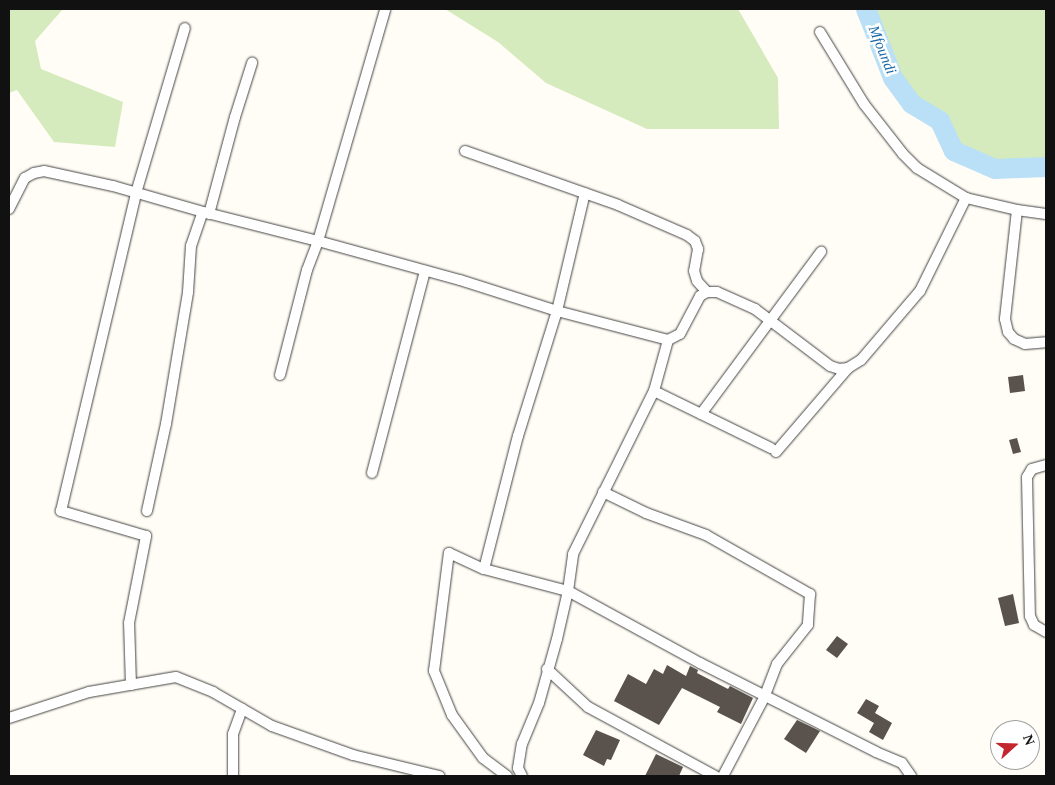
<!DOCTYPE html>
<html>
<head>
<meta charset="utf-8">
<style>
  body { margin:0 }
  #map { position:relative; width:1055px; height:785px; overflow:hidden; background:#fffdf5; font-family:Georgia,serif }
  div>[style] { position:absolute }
  .green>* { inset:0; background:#d5ebbd }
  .river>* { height:20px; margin:-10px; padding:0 10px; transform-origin:10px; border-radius:10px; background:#b9e0f7 }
  .building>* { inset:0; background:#5a524d }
  .roads { filter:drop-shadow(0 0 1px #444) drop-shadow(0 0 1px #444) }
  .minor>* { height:10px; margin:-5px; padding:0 5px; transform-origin:5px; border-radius:5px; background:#fff }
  span { translate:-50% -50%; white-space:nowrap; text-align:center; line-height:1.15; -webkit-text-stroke:5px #fff; paint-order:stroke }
  .water-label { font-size:15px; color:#1768a6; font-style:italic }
  .frame { position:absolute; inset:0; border:10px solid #111; pointer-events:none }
  .north { position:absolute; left:990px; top:720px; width:50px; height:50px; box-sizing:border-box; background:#fff; border:1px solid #a0a0a0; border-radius:50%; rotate:70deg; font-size:14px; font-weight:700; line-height:20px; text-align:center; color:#111 }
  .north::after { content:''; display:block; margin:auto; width:18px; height:22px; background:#c4262e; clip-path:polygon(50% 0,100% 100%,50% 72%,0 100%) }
</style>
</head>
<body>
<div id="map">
  <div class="green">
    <div style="clip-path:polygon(9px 9px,63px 9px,35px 41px,41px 69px,123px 102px,115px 147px,54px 142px,17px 90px,9px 93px)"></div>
    <div style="clip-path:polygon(445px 9px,738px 9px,778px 78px,779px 129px,647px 129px,546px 83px,498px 42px)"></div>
    <div style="clip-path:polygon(866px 9px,1046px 9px,1046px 167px,995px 169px,954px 151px,940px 121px,912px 104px,893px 78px)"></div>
  </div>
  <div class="river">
    <div style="left:866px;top:9px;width:74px;rotate:68.6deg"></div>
    <div style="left:893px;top:78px;width:32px;rotate:54deg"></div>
    <div style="left:912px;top:104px;width:33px;rotate:31deg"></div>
    <div style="left:940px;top:121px;width:33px;rotate:65deg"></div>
    <div style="left:954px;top:151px;width:45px;rotate:23.7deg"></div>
    <div style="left:995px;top:169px;width:51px;rotate:-2.2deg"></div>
  </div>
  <div class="building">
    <div style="clip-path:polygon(1023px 375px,1025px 391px,1010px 393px,1008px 377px)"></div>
    <div style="clip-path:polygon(1017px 438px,1021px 452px,1013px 454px,1009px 440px)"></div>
    <div style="clip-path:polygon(1013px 594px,1019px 623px,1005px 626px,998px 598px)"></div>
    <div style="clip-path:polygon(837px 636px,848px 644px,837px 658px,826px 650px)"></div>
    <div style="clip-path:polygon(667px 665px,686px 676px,690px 666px,698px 670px,697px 673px,728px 689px,730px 686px,753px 698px,741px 724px,717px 712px,720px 707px,682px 688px,659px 725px,614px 701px,628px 674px,646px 684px,654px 669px,663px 674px)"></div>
    <div style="clip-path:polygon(866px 699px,879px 706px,875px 713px,892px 723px,883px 740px,869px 732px,874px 723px,857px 713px)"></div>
    <div style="clip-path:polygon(797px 720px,820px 731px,806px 753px,784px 739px)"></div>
    <div style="clip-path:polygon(596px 730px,620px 740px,611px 760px,607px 759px,604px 766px,583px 755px)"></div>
    <div style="clip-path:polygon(656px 754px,683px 767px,679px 776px,645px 776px)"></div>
  </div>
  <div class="roads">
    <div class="minor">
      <div style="left:820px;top:32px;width:84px;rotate:58.6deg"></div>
      <div style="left:864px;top:104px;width:63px;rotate:52deg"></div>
      <div style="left:903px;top:154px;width:20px;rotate:45deg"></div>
      <div style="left:917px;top:168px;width:57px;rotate:31.5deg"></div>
      <div style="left:465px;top:151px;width:162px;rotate:19.4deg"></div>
      <div style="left:618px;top:205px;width:75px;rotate:23.5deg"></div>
      <div style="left:687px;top:235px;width:10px;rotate:37deg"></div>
      <div style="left:695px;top:241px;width:9px;rotate:69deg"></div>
      <div style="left:698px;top:249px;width:22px;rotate:100deg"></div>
      <div style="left:694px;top:271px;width:10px;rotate:73deg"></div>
      <div style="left:697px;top:281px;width:15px;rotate:48deg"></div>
      <div style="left:9px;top:209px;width:35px;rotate:-63deg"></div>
      <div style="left:25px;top:178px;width:10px;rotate:-29deg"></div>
      <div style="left:34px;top:173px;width:10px;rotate:-11deg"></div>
      <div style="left:44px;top:171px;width:71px;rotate:12.3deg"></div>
      <div style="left:113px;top:186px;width:94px;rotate:16.1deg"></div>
      <div style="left:203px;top:212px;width:119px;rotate:14.2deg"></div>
      <div style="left:318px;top:241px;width:147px;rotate:15.4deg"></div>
      <div style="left:460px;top:280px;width:102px;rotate:17.7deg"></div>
      <div style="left:557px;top:311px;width:115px;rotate:14.6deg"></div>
      <div style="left:668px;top:340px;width:13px;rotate:-27deg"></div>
      <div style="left:680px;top:334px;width:43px;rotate:-62.2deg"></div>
      <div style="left:700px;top:296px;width:8px;rotate:-30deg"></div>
      <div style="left:707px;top:292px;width:10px"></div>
      <div style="left:717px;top:292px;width:42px;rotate:24.1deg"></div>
      <div style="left:755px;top:309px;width:94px;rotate:37.2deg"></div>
      <div style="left:830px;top:366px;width:9px;rotate:18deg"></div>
      <div style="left:839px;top:369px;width:9px;rotate:-6deg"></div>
      <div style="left:1017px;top:210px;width:110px;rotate:96.3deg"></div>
      <div style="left:1005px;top:319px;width:13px;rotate:77deg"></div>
      <div style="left:1008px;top:332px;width:9px;rotate:49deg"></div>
      <div style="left:1014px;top:339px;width:12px;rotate:24deg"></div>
      <div style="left:1025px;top:344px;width:21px;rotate:-5deg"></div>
      <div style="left:209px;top:214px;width:100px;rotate:-75deg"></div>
      <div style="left:235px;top:117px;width:57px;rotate:-72.5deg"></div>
      <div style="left:280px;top:375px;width:108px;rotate:-75.6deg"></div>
      <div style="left:307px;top:270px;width:31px;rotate:-69deg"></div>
      <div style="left:318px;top:241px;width:241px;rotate:-73.8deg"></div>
      <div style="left:654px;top:391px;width:130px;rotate:26deg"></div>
      <div style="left:701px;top:414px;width:202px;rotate:-53.5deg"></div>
      <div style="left:776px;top:452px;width:111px;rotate:-49.4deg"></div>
      <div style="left:848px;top:368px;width:15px;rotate:-32deg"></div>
      <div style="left:861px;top:360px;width:91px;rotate:-49.5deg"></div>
      <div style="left:920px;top:291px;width:104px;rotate:-63.7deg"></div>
      <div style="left:966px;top:198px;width:52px;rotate:13.2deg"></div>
      <div style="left:1017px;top:210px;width:29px;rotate:8deg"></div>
      <div style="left:1046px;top:465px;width:15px;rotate:164deg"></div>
      <div style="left:1032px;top:469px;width:9px;rotate:122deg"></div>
      <div style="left:1027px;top:477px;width:139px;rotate:88.8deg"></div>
      <div style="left:1030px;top:616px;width:10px;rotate:66deg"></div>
      <div style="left:1034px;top:625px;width:14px;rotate:30deg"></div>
      <div style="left:372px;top:473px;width:209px;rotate:-75.3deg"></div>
      <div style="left:603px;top:492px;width:48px;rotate:26deg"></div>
      <div style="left:646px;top:513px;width:64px;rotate:20.1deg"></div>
      <div style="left:706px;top:535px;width:120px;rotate:29.6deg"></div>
      <div style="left:810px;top:594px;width:31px;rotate:94deg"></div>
      <div style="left:808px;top:625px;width:50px;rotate:128.5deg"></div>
      <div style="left:777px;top:664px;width:34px;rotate:111deg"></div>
      <div style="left:765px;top:696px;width:90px;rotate:117.7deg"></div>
      <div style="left:147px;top:511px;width:89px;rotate:-77.7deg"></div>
      <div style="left:166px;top:424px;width:134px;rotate:-80.5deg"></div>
      <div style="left:188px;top:292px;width:46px;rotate:-86.3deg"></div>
      <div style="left:191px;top:246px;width:36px;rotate:-71deg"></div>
      <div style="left:484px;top:569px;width:137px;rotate:-75.7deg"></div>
      <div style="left:518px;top:436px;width:131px;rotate:-72.7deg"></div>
      <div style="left:557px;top:311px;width:121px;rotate:-76.7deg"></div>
      <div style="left:547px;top:669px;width:56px;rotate:42.8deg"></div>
      <div style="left:588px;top:707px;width:145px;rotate:28.5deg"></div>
      <div style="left:131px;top:685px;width:62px;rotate:-91.8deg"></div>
      <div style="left:129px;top:623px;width:89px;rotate:-78.9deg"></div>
      <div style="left:146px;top:536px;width:89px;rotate:-163.6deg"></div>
      <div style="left:61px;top:511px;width:327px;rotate:-76.7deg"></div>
      <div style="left:136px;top:193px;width:172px;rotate:-73.5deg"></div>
      <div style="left:9px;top:718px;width:84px;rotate:-18deg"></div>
      <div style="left:89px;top:692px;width:88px;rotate:-9.8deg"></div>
      <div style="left:176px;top:677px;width:40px;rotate:22deg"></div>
      <div style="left:213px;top:692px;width:68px;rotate:30deg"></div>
      <div style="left:272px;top:726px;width:86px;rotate:19.7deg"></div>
      <div style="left:353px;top:755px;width:89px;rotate:13.7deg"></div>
      <div style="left:233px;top:776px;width:42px;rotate:-90deg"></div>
      <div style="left:233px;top:734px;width:27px;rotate:-70deg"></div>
      <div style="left:507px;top:776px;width:30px;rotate:-143deg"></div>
      <div style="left:483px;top:758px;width:53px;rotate:-125.8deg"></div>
      <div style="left:452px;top:715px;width:48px;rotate:-112.2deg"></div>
      <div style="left:434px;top:671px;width:119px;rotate:-82.8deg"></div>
      <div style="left:449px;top:553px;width:38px;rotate:25deg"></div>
      <div style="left:484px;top:569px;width:87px;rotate:14.7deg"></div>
      <div style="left:568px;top:591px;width:150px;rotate:28.6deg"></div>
      <div style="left:700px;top:663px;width:197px;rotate:26.8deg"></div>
      <div style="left:876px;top:752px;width:28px;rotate:23deg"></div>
      <div style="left:902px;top:763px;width:16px;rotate:55deg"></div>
      <div style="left:522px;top:776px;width:9px;rotate:-117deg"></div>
      <div style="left:518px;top:768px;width:24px;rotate:-81deg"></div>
      <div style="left:522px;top:744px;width:44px;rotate:-67.5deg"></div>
      <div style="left:539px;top:703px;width:66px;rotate:-74.3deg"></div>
      <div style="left:557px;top:639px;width:49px;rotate:-77.1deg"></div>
      <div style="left:568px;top:591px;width:37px;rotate:-82deg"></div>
      <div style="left:573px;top:554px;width:182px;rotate:-63.6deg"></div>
      <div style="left:654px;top:391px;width:53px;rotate:-74.6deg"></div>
    </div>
  </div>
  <div class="water-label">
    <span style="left:882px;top:50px;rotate:68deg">Mfoundi</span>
  </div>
  <div class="frame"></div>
  <div class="north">N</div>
</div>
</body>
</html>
